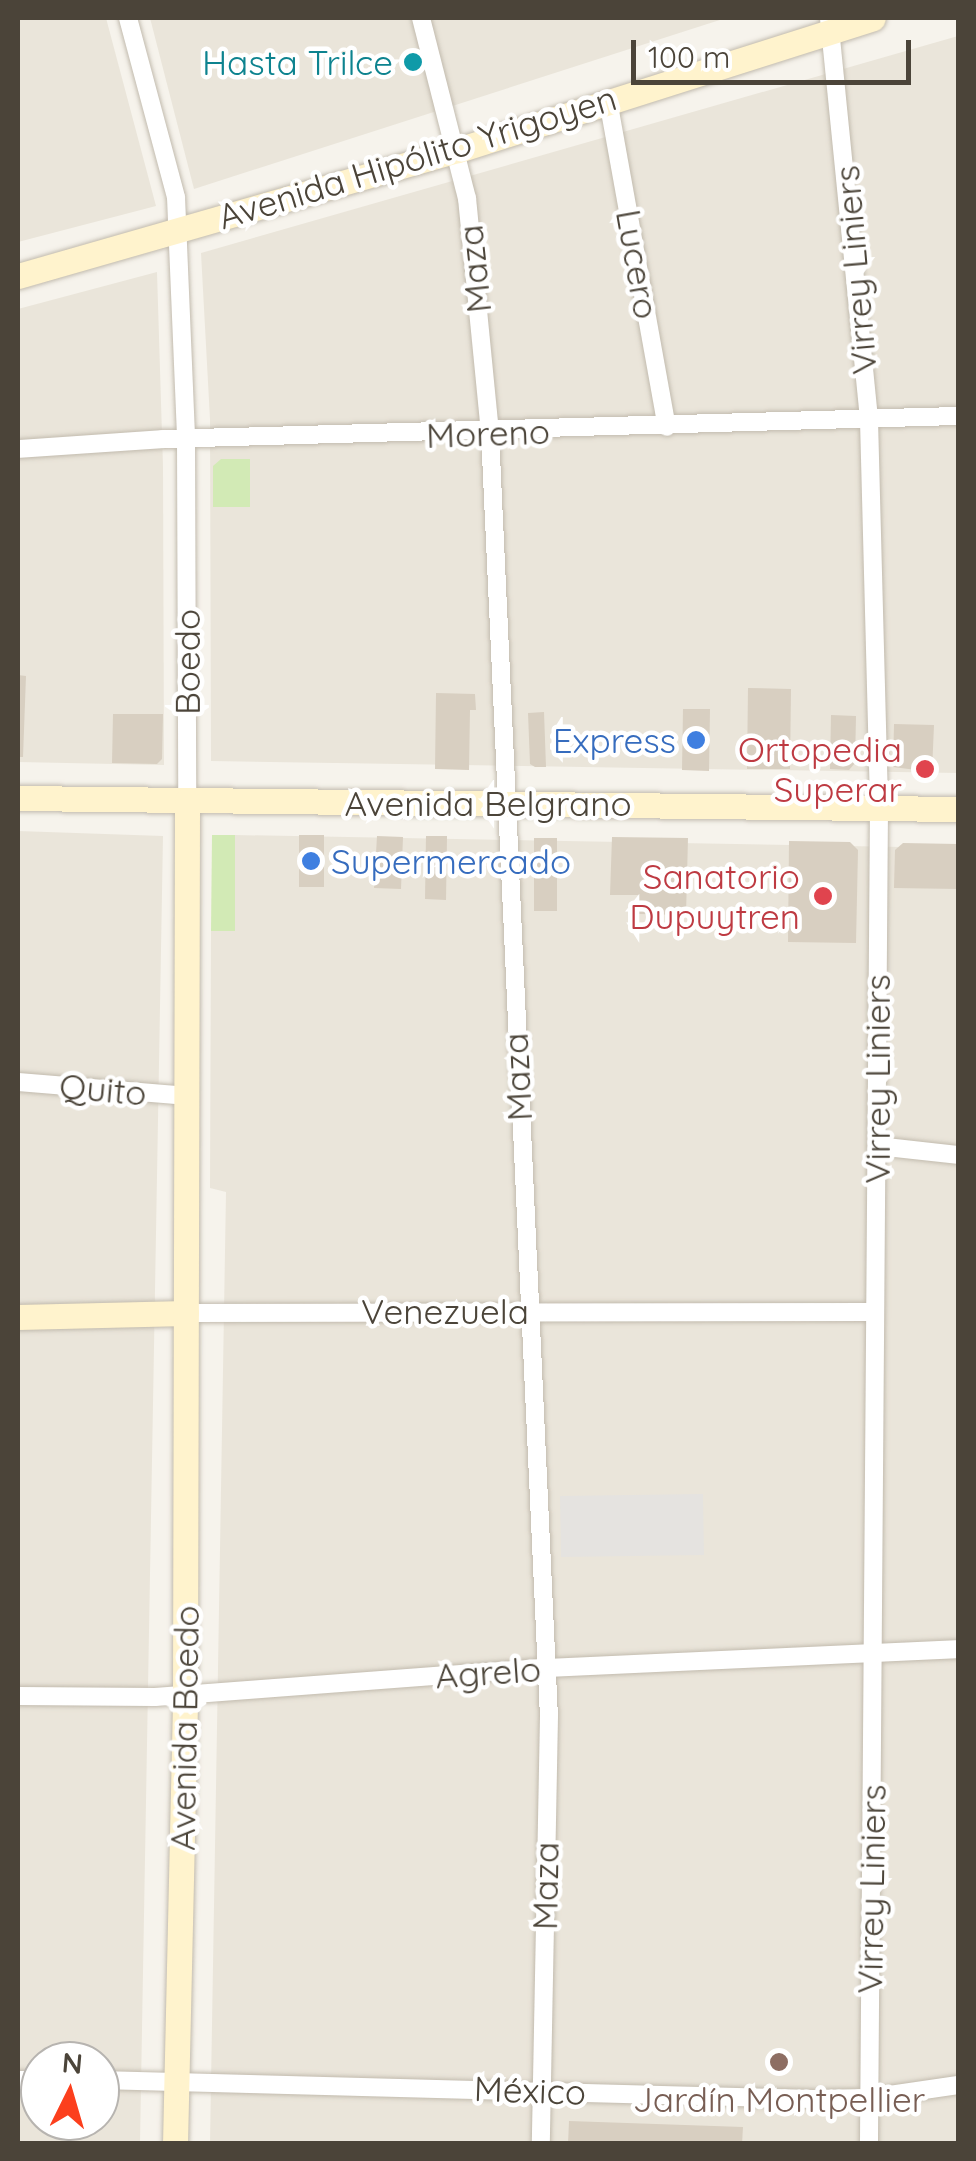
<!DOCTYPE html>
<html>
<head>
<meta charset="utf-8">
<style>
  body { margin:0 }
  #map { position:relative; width:976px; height:2161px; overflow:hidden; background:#f6f3ec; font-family:Quicksand,sans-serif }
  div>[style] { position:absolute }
  .residential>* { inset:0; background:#eae5da }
  .green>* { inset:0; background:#d2eab5 }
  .parking>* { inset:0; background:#e5e3e0 }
  .building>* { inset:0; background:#d8cfc1 }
  .roads { filter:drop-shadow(0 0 2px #c2bbae) drop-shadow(0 0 2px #c2bbae) }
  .street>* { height:18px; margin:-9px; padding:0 9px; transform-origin:9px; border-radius:9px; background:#fff }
  .secondary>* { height:25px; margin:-12.5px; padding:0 12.5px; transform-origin:12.5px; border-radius:12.5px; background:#fff3cd }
  .dots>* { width:28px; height:28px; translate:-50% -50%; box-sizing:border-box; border:5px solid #fff; border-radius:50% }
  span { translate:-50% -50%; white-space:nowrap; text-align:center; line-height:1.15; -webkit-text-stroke:9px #fff; paint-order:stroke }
  .culture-label { font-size:35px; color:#0d838f }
  .right { translate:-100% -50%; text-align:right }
  .street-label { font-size:35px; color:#4b4439 }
  .shop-label { font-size:35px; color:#366cbe }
  .left { translate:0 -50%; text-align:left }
  .health-label { font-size:35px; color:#be3a42 }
  .education-label { font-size:35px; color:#785e54 }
  .frame { position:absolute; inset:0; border:20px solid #4b4439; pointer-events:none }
  .north { position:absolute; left:20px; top:2041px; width:100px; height:100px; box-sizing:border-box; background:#fff; border:2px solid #b7b4b0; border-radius:50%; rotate:5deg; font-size:28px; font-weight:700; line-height:40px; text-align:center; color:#4b4439 }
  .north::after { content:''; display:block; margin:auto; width:35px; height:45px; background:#fc3f1d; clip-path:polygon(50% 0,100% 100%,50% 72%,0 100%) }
  .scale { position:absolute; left:631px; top:40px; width:280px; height:45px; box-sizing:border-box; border:5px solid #4b4439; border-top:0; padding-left:12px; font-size:30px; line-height:35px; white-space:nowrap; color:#4b4439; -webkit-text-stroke:8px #fff; paint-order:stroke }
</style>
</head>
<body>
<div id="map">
  <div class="residential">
    <div style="clip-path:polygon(18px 18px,106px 18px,156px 206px,18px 242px)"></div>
    <div style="clip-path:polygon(150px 18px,726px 18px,194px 189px)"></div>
    <div style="clip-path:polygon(958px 36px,958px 773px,211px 761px,210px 419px,201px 253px)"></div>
    <div style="clip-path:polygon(157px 272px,163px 467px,164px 765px,18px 762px,18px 309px)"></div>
    <div style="clip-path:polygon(evenodd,18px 831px,163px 836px,140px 2143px,18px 2144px,18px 831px,40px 2061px,100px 2061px,100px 2121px,40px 2121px,40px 2061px)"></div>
    <div style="clip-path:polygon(235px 835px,958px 848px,958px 2143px,210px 2144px,226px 1192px,210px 1188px,211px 931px,235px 931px)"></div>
  </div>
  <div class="green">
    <div style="clip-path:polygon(221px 459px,250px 459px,250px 507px,213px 507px,213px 466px)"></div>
    <div style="clip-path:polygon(212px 835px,235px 835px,235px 931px,211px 931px)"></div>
  </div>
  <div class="parking">
    <div style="clip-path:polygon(703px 1494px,704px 1555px,561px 1557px,560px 1496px)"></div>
  </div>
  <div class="building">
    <div style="clip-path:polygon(18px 675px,26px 676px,23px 757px,18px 757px)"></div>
    <div style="clip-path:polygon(748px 688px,791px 689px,790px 769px,747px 769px)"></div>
    <div style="clip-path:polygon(436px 693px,475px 694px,476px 710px,470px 710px,469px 770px,435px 769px)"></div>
    <div style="clip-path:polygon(683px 709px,710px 709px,709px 771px,682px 770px)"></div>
    <div style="clip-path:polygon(544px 712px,546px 767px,535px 767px,530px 764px,528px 713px)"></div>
    <div style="clip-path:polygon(113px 714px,163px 714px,162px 759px,157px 764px,112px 763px)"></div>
    <div style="clip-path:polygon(831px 715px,856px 716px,855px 763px,849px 770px,830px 769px)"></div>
    <div style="clip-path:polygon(894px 724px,934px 725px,932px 772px,893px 767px)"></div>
    <div style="clip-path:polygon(299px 835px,324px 835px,324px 887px,299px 887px)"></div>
    <div style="clip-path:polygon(377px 836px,403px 837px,401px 889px,374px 888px)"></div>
    <div style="clip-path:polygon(426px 836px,447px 836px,446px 900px,425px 899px)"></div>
    <div style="clip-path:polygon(612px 837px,688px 838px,686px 915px,638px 914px,638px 895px,610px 895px)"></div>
    <div style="clip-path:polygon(534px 838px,557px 838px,557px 911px,534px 911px)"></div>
    <div style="clip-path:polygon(789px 841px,850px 842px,858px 850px,856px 943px,788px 942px)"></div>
    <div style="clip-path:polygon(903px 843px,958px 844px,958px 889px,894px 888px,895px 850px)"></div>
    <div style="clip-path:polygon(569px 2121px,743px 2127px,742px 2144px,568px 2144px)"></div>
  </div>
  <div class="roads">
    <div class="street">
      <div style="left:128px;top:18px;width:185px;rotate:75deg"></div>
      <div style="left:176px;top:197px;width:243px;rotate:87.6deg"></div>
      <div style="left:186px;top:440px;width:360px;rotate:89.8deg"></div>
      <div style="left:421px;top:18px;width:186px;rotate:75.7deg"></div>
      <div style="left:467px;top:198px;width:236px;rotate:84.4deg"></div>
      <div style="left:490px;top:433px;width:1284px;rotate:87.37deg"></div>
      <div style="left:549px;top:1716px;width:428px;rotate:91.1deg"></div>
      <div style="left:829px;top:18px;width:404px;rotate:84.3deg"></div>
      <div style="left:869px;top:420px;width:387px;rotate:88.5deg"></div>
      <div style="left:879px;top:807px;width:1337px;rotate:90.43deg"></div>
      <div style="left:608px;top:100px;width:332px;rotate:79.8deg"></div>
      <div style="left:18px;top:449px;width:145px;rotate:-3.9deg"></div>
      <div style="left:163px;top:439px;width:795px;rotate:-1.66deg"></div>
      <div style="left:18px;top:1082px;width:171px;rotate:4.7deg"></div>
      <div style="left:877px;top:1146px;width:81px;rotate:6.3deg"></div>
      <div style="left:186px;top:1313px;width:687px;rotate:-0.08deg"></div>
      <div style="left:18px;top:1696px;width:137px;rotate:0.4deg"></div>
      <div style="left:155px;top:1697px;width:391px;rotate:-4.3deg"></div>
      <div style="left:545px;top:1668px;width:413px;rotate:-2.6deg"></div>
      <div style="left:18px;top:2080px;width:22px"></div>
      <div style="left:100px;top:2080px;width:713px;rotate:1.53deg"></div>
      <div style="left:813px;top:2099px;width:56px;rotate:-1deg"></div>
      <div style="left:869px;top:2098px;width:90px;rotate:-8.3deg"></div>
    </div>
    <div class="secondary">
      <div style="left:18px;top:276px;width:458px;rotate:-16deg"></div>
      <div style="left:458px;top:150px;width:435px;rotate:-17.6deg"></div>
      <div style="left:18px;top:798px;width:940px;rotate:0.67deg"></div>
      <div style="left:18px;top:1317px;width:168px;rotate:-1.4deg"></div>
      <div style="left:175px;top:2144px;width:450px;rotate:-88.7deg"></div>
      <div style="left:185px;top:1694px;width:894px;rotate:-89.87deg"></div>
    </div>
  </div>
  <div class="dots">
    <div style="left:413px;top:62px;background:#0f9aa8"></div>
    <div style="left:696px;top:740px;background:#3f7fe0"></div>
    <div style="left:925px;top:769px;background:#e0444e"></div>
    <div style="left:311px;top:861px;background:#3f7fe0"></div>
    <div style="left:823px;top:896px;background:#e0444e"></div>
    <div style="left:779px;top:2062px;background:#8d6e63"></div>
  </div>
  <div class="culture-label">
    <span class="right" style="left:393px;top:62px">Hasta Trilce</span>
  </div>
  <div class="street-label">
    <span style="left:417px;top:157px;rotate:-17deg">Avenida Hipólito Yrigoyen</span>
    <span style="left:638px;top:264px;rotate:80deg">Lucero</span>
    <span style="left:474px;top:269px;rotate:-96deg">Maza</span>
    <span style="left:855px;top:270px;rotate:-95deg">Virrey Liniers</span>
    <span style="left:488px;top:433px;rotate:-2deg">Moreno</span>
    <span style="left:187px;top:662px;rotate:-90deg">Boedo</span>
    <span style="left:488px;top:803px">Avenida Belgrano</span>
    <span style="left:517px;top:1077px;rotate:-93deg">Maza</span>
    <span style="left:877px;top:1079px;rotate:-90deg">Virrey Liniers</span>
    <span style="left:103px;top:1089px;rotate:5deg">Quito</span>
    <span style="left:445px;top:1311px">Venezuela</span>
    <span style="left:488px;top:1672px;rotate:-4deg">Agrelo</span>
    <span style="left:184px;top:1728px;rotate:-89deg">Avenida Boedo</span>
    <span style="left:545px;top:1886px;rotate:-89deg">Maza</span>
    <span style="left:871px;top:1889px;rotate:-89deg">Virrey Liniers</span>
    <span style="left:530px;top:2090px;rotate:2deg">México</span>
  </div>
  <div class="shop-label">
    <span class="right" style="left:676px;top:740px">Express</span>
    <span class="left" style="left:331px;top:861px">Supermercado</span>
  </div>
  <div class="health-label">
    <span class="right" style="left:902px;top:769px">Ortopedia<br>Superar</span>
    <span class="right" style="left:800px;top:896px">Sanatorio<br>Dupuytren</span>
  </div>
  <div class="education-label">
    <span style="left:779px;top:2099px">Jardín Montpellier</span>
  </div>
  <div class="frame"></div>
  <div class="north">N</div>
  <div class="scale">100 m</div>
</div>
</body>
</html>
